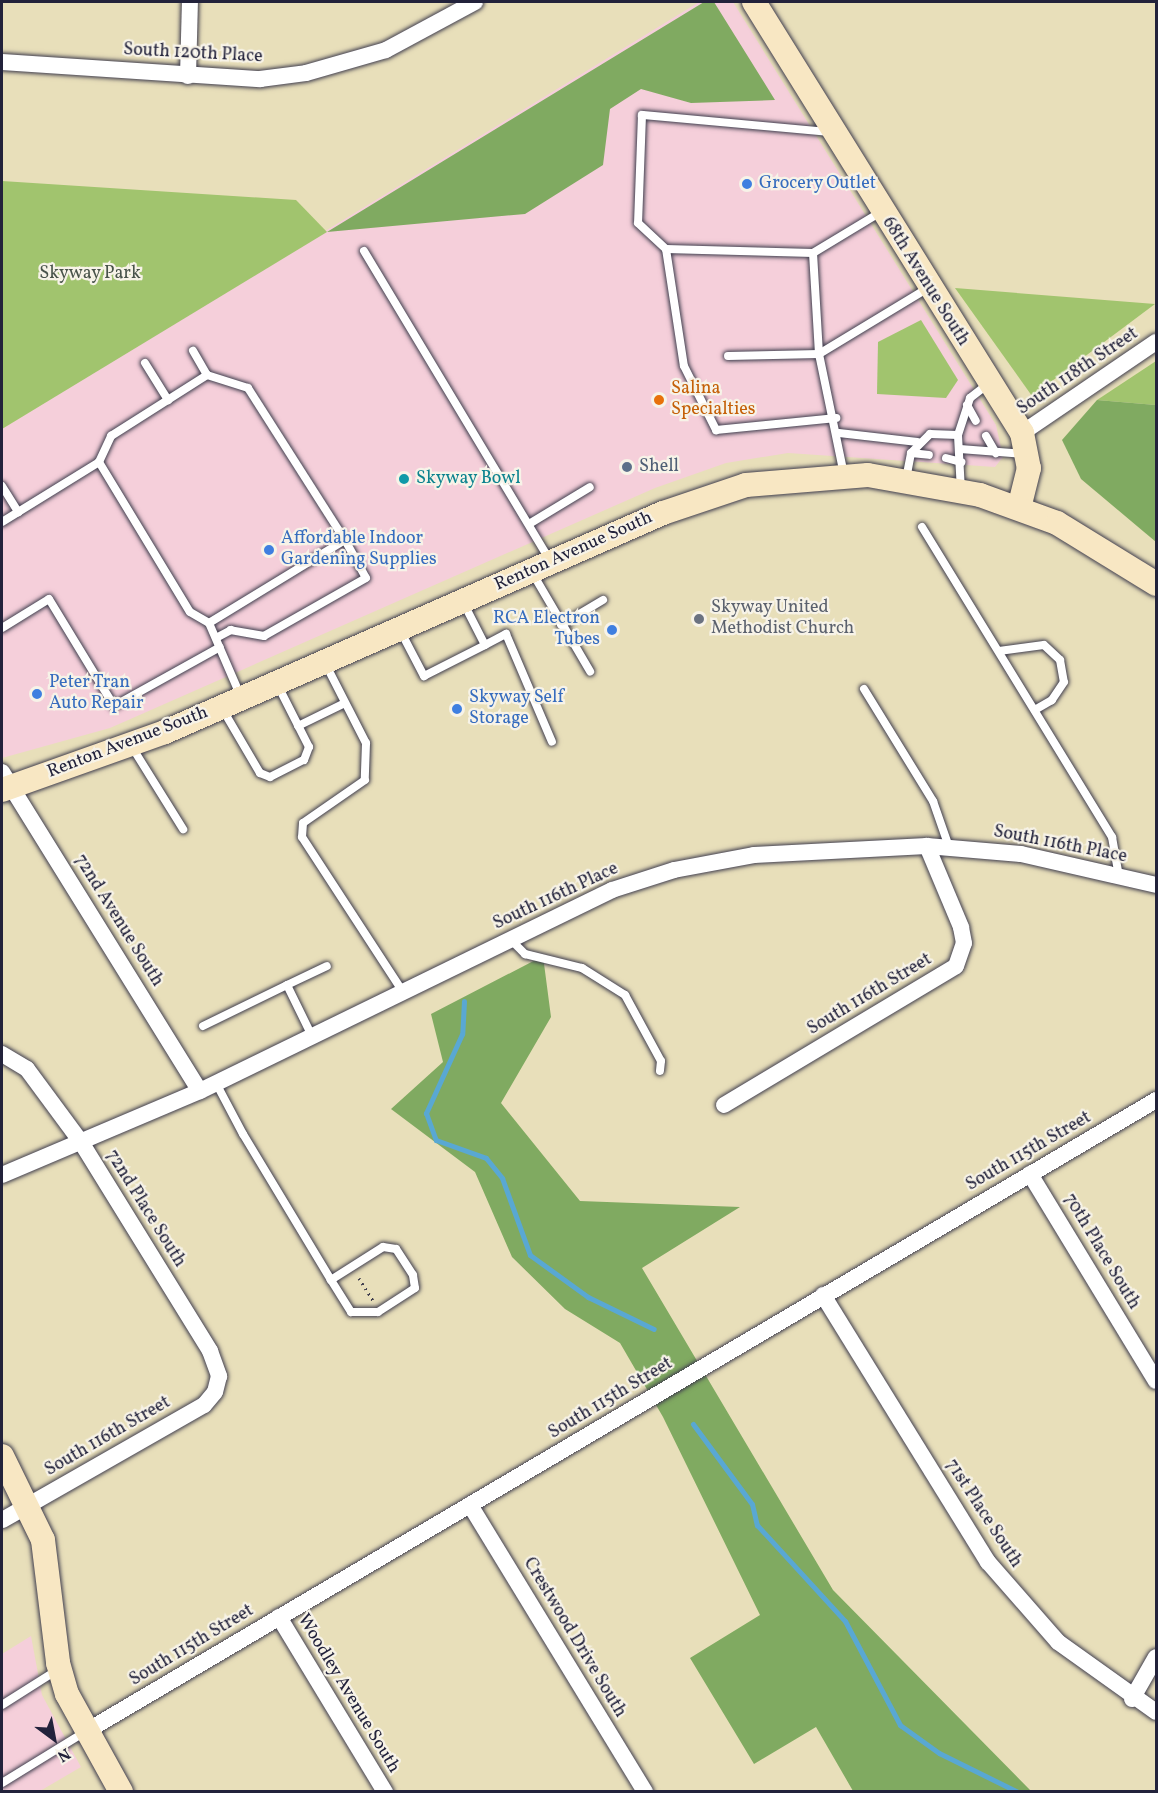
<!DOCTYPE html>
<html>
<head>
<meta charset="utf-8">
<style>
  body { margin:0 }
  #map { position:relative; width:1158px; height:1793px; overflow:hidden; background:#e8dfba; font-family:Vollkorn,serif }
  div>[style] { position:absolute }
  .built>* { inset:0; background:#f5cfda }
  .green>* { inset:0; background:#a1c46e }
  .forest>* { inset:0; background:#80aa61 }
  .stream>* { height:5px; margin:-2.5px; padding:0 2.5px; transform-origin:2.5px; border-radius:2.5px; background:#59a8d3 }
  .path>* { height:3px; margin-top:-1.5px; transform-origin:0; background:repeating-linear-gradient(90deg,#403e4e 0 1.5px,transparent 0 6px) }
  .roads { filter:drop-shadow(0 0 2px #403e4e) drop-shadow(0 0 2px #403e4e) }
  .lane>* { height:8px; margin:-4px; padding:0 4px; transform-origin:4px; border-radius:4px; background:#fff }
  .street>* { height:16px; margin:-8px; padding:0 8px; transform-origin:8px; border-radius:8px; background:#fff }
  .secondary>* { height:24px; margin:-12px; padding:0 12px; transform-origin:12px; border-radius:12px; background:#f8e7c3 }
  .dots>* { width:16px; height:16px; translate:-50% -50%; box-sizing:border-box; border:3px solid #f7f3e8; border-radius:50% }
  span { translate:-50% -50%; white-space:nowrap; text-align:center; line-height:1.15; -webkit-text-stroke:4.5px #f7f3e8; paint-order:stroke }
  .street-label { font-size:18px; color:#22223b }
  .shop-label { font-size:18px; color:#366cbe }
  .left { translate:0 -50%; text-align:left }
  .right { translate:-100% -50%; text-align:right }
  .park-label { font-size:18px; color:#48534a }
  .food-label { font-size:18px; color:#c56008 }
  .service-label { font-size:18px; color:#4e5e75 }
  .culture-label { font-size:18px; color:#0d838f }
  .worship-label { font-size:18px; color:#5b616d }
  .frame { position:absolute; inset:0; border:3px solid #22223b; pointer-events:none }
  .north { position:absolute; left:24px; top:1709px; width:60px; height:60px; -webkit-text-stroke:4px #f7f3e8; paint-order:stroke; rotate:148deg; font-size:16px; font-weight:700; line-height:24px; text-align:center; color:#22223b }
  .north::after { content:''; display:block; margin:auto; width:21px; height:27px; background:#22223b; clip-path:polygon(50% 0,100% 100%,50% 72%,0 100%) }
</style>
</head>
<body>
<div id="map">
  <div class="built">
    <div style="clip-path:polygon(699px 2px,733px 2px,996px 425px,1003px 457px,995px 467px,788px 453px,726px 463px,655px 488px,110px 728px,2px 758px,2px 429px)"></div>
    <div style="clip-path:polygon(31px 1636px,42px 1695px,81px 1767px,40px 1791px,2px 1792px,2px 1654px)"></div>
  </div>
  <div class="green">
    <div style="clip-path:polygon(2px 181px,296px 200px,327px 232px,2px 429px)"></div>
    <div style="clip-path:polygon(955px 288px,1155px 304px,1032px 396px)"></div>
    <div style="clip-path:polygon(921px 320px,958px 380px,946px 398px,877px 394px,878px 342px)"></div>
    <div style="clip-path:polygon(1156px 361px,1156px 405px,1097px 400px)"></div>
  </div>
  <div class="forest">
    <div style="clip-path:polygon(704px 2px,714px 2px,775px 100px,691px 103px,641px 89px,610px 109px,603px 165px,525px 214px,327px 232px)"></div>
    <div style="clip-path:polygon(1097px 400px,1156px 405px,1156px 542px,1081px 479px,1062px 440px)"></div>
    <div style="clip-path:polygon(543px 956px,551px 1017px,501px 1103px,580px 1201px,740px 1207px,642px 1268px,833px 1590px,1031px 1791px,853px 1791px,816px 1727px,754px 1764px,690px 1658px,760px 1615px,663px 1417px,620px 1343px,565px 1309px,512px 1257px,475px 1172px,391px 1109px,443px 1062px,431px 1014px)"></div>
  </div>
  <div class="stream">
    <div style="left:464px;top:1001px;width:33px;rotate:93deg"></div>
    <div style="left:462px;top:1034px;width:87px;rotate:114.5deg"></div>
    <div style="left:426px;top:1113px;width:29px;rotate:70deg"></div>
    <div style="left:436px;top:1140px;width:53px;rotate:19.8deg"></div>
    <div style="left:486px;top:1158px;width:26px;rotate:51deg"></div>
    <div style="left:502px;top:1178px;width:82px;rotate:70deg"></div>
    <div style="left:530px;top:1255px;width:72px;rotate:35.9deg"></div>
    <div style="left:588px;top:1297px;width:73px;rotate:25.9deg"></div>
    <div style="left:693px;top:1424px;width:99px;rotate:53.6deg"></div>
    <div style="left:752px;top:1504px;width:22px;rotate:77deg"></div>
    <div style="left:757px;top:1525px;width:130px;rotate:47.5deg"></div>
    <div style="left:845px;top:1621px;width:118px;rotate:62.1deg"></div>
    <div style="left:900px;top:1725px;width:48px;rotate:35.7deg"></div>
    <div style="left:939px;top:1753px;width:88px;rotate:26.3deg"></div>
  </div>
  <div class="path">
    <div style="left:359px;top:1278px;width:26px;rotate:58deg"></div>
  </div>
  <div class="roads">
    <div class="lane">
      <div style="left:829px;top:132px;width:188px;rotate:-174.8deg"></div>
      <div style="left:642px;top:115px;width:108px;rotate:92.1deg"></div>
      <div style="left:638px;top:223px;width:38px;rotate:43deg"></div>
      <div style="left:666px;top:249px;width:147px;rotate:1.6deg"></div>
      <div style="left:813px;top:253px;width:79px;rotate:-31.1deg"></div>
      <div style="left:666px;top:249px;width:118px;rotate:81.3deg"></div>
      <div style="left:684px;top:366px;width:72px;rotate:63.4deg"></div>
      <div style="left:716px;top:430px;width:121px;rotate:-5.7deg"></div>
      <div style="left:364px;top:251px;width:359px;rotate:59deg"></div>
      <div style="left:813px;top:253px;width:101px;rotate:86.6deg"></div>
      <div style="left:819px;top:354px;width:124px;rotate:78.3deg"></div>
      <div style="left:728px;top:356px;width:91px;rotate:-1.3deg"></div>
      <div style="left:819px;top:354px;width:127px;rotate:-31.2deg"></div>
      <div style="left:145px;top:363px;width:44px;rotate:58.1deg"></div>
      <div style="left:207px;top:375px;width:43px;rotate:17.6deg"></div>
      <div style="left:248px;top:388px;width:180px;rotate:57.5deg"></div>
      <div style="left:967px;top:405px;width:18px;rotate:61deg"></div>
      <div style="left:839px;top:433px;width:79px;rotate:6.6deg"></div>
      <div style="left:986px;top:436px;width:20px;rotate:60deg"></div>
      <div style="left:960px;top:449px;width:65px;rotate:4.4deg"></div>
      <div style="left:911px;top:453px;width:27px;rotate:-45deg"></div>
      <div style="left:930px;top:434px;width:28px;rotate:2deg"></div>
      <div style="left:946px;top:458px;width:16px;rotate:15deg"></div>
      <div style="left:99px;top:462px;width:29px;rotate:-65deg"></div>
      <div style="left:111px;top:436px;width:114px;rotate:-32.4deg"></div>
      <div style="left:207px;top:375px;width:28px;rotate:-120deg"></div>
      <div style="left:906px;top:479px;width:26px;rotate:-79deg"></div>
      <div style="left:911px;top:453px;width:18px;rotate:6deg"></div>
      <div style="left:2px;top:486px;width:31px;rotate:58deg"></div>
      <div style="left:961px;top:491px;width:56px;rotate:-93.1deg"></div>
      <div style="left:958px;top:435px;width:39px;rotate:-72deg"></div>
      <div style="left:970px;top:398px;width:24px;rotate:-38deg"></div>
      <div style="left:2px;top:522px;width:114px;rotate:-31.7deg"></div>
      <div style="left:99px;top:462px;width:175px;rotate:58.8deg"></div>
      <div style="left:190px;top:612px;width:22px;rotate:30deg"></div>
      <div style="left:209px;top:623px;width:81px;rotate:66.6deg"></div>
      <div style="left:529px;top:524px;width:71px;rotate:-31.2deg"></div>
      <div style="left:922px;top:527px;width:364px;rotate:58.5deg"></div>
      <div style="left:1112px;top:837px;width:40px;rotate:80deg"></div>
      <div style="left:533px;top:574px;width:113px;rotate:59.6deg"></div>
      <div style="left:209px;top:623px;width:159px;rotate:-31.4deg"></div>
      <div style="left:345px;top:540px;width:43px;rotate:61.1deg"></div>
      <div style="left:366px;top:578px;width:117px;rotate:150.4deg"></div>
      <div style="left:264px;top:636px;width:34px;rotate:-170deg"></div>
      <div style="left:231px;top:630px;width:17px;rotate:152deg"></div>
      <div style="left:561px;top:625px;width:49px;rotate:-30.8deg"></div>
      <div style="left:2px;top:628px;width:55px;rotate:-31.7deg"></div>
      <div style="left:49px;top:599px;width:125px;rotate:58.7deg"></div>
      <div style="left:114px;top:706px;width:121px;rotate:-29.1deg"></div>
      <div style="left:401px;top:632px;width:50px;rotate:62.4deg"></div>
      <div style="left:424px;top:676px;width:68px;rotate:-26.9deg"></div>
      <div style="left:485px;top:645px;width:46px;rotate:-117.1deg"></div>
      <div style="left:485px;top:645px;width:24px;rotate:-28deg"></div>
      <div style="left:506px;top:634px;width:117px;rotate:66.9deg"></div>
      <div style="left:999px;top:651px;width:45px;rotate:-7.6deg"></div>
      <div style="left:1044px;top:645px;width:22px;rotate:43deg"></div>
      <div style="left:1060px;top:660px;width:22px;rotate:80deg"></div>
      <div style="left:1064px;top:682px;width:22px;rotate:124deg"></div>
      <div style="left:1052px;top:700px;width:20px;rotate:150deg"></div>
      <div style="left:325px;top:663px;width:90px;rotate:62.9deg"></div>
      <div style="left:366px;top:743px;width:37px;rotate:92deg"></div>
      <div style="left:365px;top:780px;width:75px;rotate:145.3deg"></div>
      <div style="left:303px;top:823px;width:14px;rotate:94deg"></div>
      <div style="left:302px;top:837px;width:185px;rotate:56.9deg"></div>
      <div style="left:864px;top:689px;width:132px;rotate:58.4deg"></div>
      <div style="left:933px;top:801px;width:49px;rotate:70.8deg"></div>
      <div style="left:223px;top:710px;width:73px;rotate:59.6deg"></div>
      <div style="left:260px;top:773px;width:11px;rotate:22deg"></div>
      <div style="left:270px;top:777px;width:38px;rotate:-27deg"></div>
      <div style="left:304px;top:760px;width:14px;rotate:-69deg"></div>
      <div style="left:309px;top:747px;width:71px;rotate:-116.9deg"></div>
      <div style="left:298px;top:726px;width:52px;rotate:-26.1deg"></div>
      <div style="left:132px;top:747px;width:97px;rotate:58.1deg"></div>
      <div style="left:511px;top:940px;width:20px;rotate:45deg"></div>
      <div style="left:525px;top:954px;width:59px;rotate:13.8deg"></div>
      <div style="left:582px;top:968px;width:51px;rotate:32.1deg"></div>
      <div style="left:625px;top:995px;width:75px;rotate:61.4deg"></div>
      <div style="left:661px;top:1061px;width:10px;rotate:96deg"></div>
      <div style="left:287px;top:985px;width:44px;rotate:-25.4deg"></div>
      <div style="left:203px;top:1026px;width:93px;rotate:-26deg"></div>
      <div style="left:287px;top:985px;width:57px;rotate:63.9deg"></div>
      <div style="left:216px;top:1083px;width:58px;rotate:62.1deg"></div>
      <div style="left:243px;top:1134px;width:170px;rotate:58.9deg"></div>
      <div style="left:331px;top:1280px;width:38px;rotate:58deg"></div>
      <div style="left:351px;top:1312px;width:27px"></div>
      <div style="left:378px;top:1312px;width:44px;rotate:-33deg"></div>
      <div style="left:415px;top:1288px;width:13px;rotate:-99deg"></div>
      <div style="left:413px;top:1275px;width:31px;rotate:-123deg"></div>
      <div style="left:396px;top:1249px;width:13px;rotate:-171deg"></div>
      <div style="left:383px;top:1247px;width:62px;rotate:147.6deg"></div>
      <div style="left:2px;top:1705px;width:67px;rotate:-32.3deg"></div>
      <div style="left:2px;top:1783px;width:97px;rotate:-31.6deg"></div>
    </div>
    <div class="street">
      <div style="left:2px;top:62px;width:259px;rotate:3.8deg"></div>
      <div style="left:260px;top:79px;width:46px;rotate:-7.4deg"></div>
      <div style="left:306px;top:73px;width:83px;rotate:-16deg"></div>
      <div style="left:386px;top:50px;width:101px;rotate:-28.3deg"></div>
      <div style="left:188px;top:76px;width:74px;rotate:-88.5deg"></div>
      <div style="left:1022px;top:433px;width:162px;rotate:-34.2deg"></div>
      <div style="left:2px;top:772px;width:375px;rotate:58.2deg"></div>
      <div style="left:2px;top:1054px;width:29px;rotate:31deg"></div>
      <div style="left:27px;top:1069px;width:91px;rotate:53.5deg"></div>
      <div style="left:81px;top:1142px;width:246px;rotate:58.3deg"></div>
      <div style="left:210px;top:1351px;width:27px;rotate:70deg"></div>
      <div style="left:219px;top:1376px;width:16px;rotate:104deg"></div>
      <div style="left:215px;top:1392px;width:17px;rotate:130deg"></div>
      <div style="left:204px;top:1405px;width:232px;rotate:150.3deg"></div>
      <div style="left:724px;top:1105px;width:270px;rotate:-30.9deg"></div>
      <div style="left:956px;top:966px;width:24px;rotate:-71deg"></div>
      <div style="left:964px;top:943px;width:16px;rotate:-101deg"></div>
      <div style="left:961px;top:927px;width:88px;rotate:-112.8deg"></div>
      <div style="left:1030px;top:1174px;width:242px;rotate:58.7deg"></div>
      <div style="left:2px;top:1175px;width:215px;rotate:-23deg"></div>
      <div style="left:200px;top:1091px;width:458px;rotate:-26deg"></div>
      <div style="left:612px;top:890px;width:65px;rotate:-17.9deg"></div>
      <div style="left:674px;top:870px;width:81px;rotate:-10.6deg"></div>
      <div style="left:754px;top:855px;width:173px;rotate:-3deg"></div>
      <div style="left:927px;top:846px;width:94px;rotate:4.9deg"></div>
      <div style="left:1021px;top:854px;width:139px;rotate:12.9deg"></div>
      <div style="left:823px;top:1295px;width:314px;rotate:58.3deg"></div>
      <div style="left:988px;top:1562px;width:106px;rotate:48.8deg"></div>
      <div style="left:1058px;top:1642px;width:120px;rotate:35.5deg"></div>
      <div style="left:470px;top:1505px;width:336px;rotate:58.6deg"></div>
      <div style="left:279px;top:1617px;width:205px;rotate:58.8deg"></div>
      <div style="left:1132px;top:1699px;width:48px;rotate:-60.3deg"></div>
      <div style="left:85px;top:1732px;width:1244px;rotate:-30.54deg"></div>
    </div>
    <div class="secondary">
      <div style="left:754px;top:2px;width:508px;rotate:58.13deg"></div>
      <div style="left:1022px;top:433px;width:36px;rotate:79deg"></div>
      <div style="left:1029px;top:468px;width:41px;rotate:104deg"></div>
      <div style="left:2px;top:790px;width:173px;rotate:-19.6deg"></div>
      <div style="left:165px;top:732px;width:544px;rotate:-23.74deg"></div>
      <div style="left:663px;top:513px;width:88px;rotate:-18.6deg"></div>
      <div style="left:746px;top:485px;width:122px;rotate:-4.7deg"></div>
      <div style="left:868px;top:475px;width:114px;rotate:10.1deg"></div>
      <div style="left:980px;top:495px;width:82px;rotate:20deg"></div>
      <div style="left:1057px;top:523px;width:116px;rotate:31.6deg"></div>
      <div style="left:2px;top:1456px;width:93px;rotate:64deg"></div>
      <div style="left:43px;top:1540px;width:124px;rotate:83deg"></div>
      <div style="left:58px;top:1663px;width:32px;rotate:74deg"></div>
      <div style="left:67px;top:1694px;width:112px;rotate:61.1deg"></div>
    </div>
  </div>
  <div class="dots">
    <div style="left:747px;top:184px;background:#3f7fe0"></div>
    <div style="left:659px;top:400px;background:#e8710a"></div>
    <div style="left:627px;top:467px;background:#5c6f8a"></div>
    <div style="left:404px;top:479px;background:#0f9aa8"></div>
    <div style="left:269px;top:550px;background:#3f7fe0"></div>
    <div style="left:699px;top:619px;background:#6b7280"></div>
    <div style="left:612px;top:630px;background:#3f7fe0"></div>
    <div style="left:37px;top:694px;background:#3f7fe0"></div>
    <div style="left:457px;top:709px;background:#3f7fe0"></div>
  </div>
  <div class="street-label">
    <span style="left:193px;top:54px;rotate:3deg">South 120th Place</span>
    <span style="left:925px;top:282px;rotate:58deg">68th Avenue South</span>
    <span style="left:1078px;top:372px;rotate:-34deg">South 118th Street</span>
    <span style="left:574px;top:552px;rotate:-24deg">Renton Avenue South</span>
    <span style="left:128px;top:743px;rotate:-21deg">Renton Avenue South</span>
    <span style="left:1060px;top:845px;rotate:11deg">South 116th Place</span>
    <span style="left:556px;top:897px;rotate:-25deg">South 116th Place</span>
    <span style="left:118px;top:921px;rotate:58deg">72nd Avenue South</span>
    <span style="left:870px;top:995px;rotate:-31deg">South 116th Street</span>
    <span style="left:1029px;top:1152px;rotate:-30deg">South 115th Street</span>
    <span style="left:145px;top:1209px;rotate:58deg">72nd Place South</span>
    <span style="left:1101px;top:1252px;rotate:59deg">70th Place South</span>
    <span style="left:611px;top:1399px;rotate:-31deg">South 115th Street</span>
    <span style="left:108px;top:1437px;rotate:-30deg">South 116th Street</span>
    <span style="left:983px;top:1514px;rotate:57deg">71st Place South</span>
    <span style="left:574px;top:1638px;rotate:59deg">Crestwood Drive South</span>
    <span style="left:192px;top:1646px;rotate:-31deg">South 115th Street</span>
    <span style="left:348px;top:1694px;rotate:59deg">Woodley Avenue South</span>
  </div>
  <div class="shop-label">
    <span class="left" style="left:759px;top:184px">Grocery Outlet</span>
    <span class="left" style="left:281px;top:550px">Affordable Indoor<br>Gardening Supplies</span>
    <span class="right" style="left:600px;top:630px">RCA Electron<br>Tubes</span>
    <span class="left" style="left:49px;top:694px">Peter Tran<br>Auto Repair</span>
    <span class="left" style="left:469px;top:709px">Skyway Self<br>Storage</span>
  </div>
  <div class="park-label">
    <span style="left:90px;top:274px">Skyway Park</span>
  </div>
  <div class="food-label">
    <span class="left" style="left:671px;top:400px">Salina<br>Specialties</span>
  </div>
  <div class="service-label">
    <span class="left" style="left:639px;top:467px">Shell</span>
  </div>
  <div class="culture-label">
    <span class="left" style="left:416px;top:479px">Skyway Bowl</span>
  </div>
  <div class="worship-label">
    <span class="left" style="left:711px;top:619px">Skyway United<br>Methodist Church</span>
  </div>
  <div class="frame"></div>
  <div class="north">N</div>
</div>
</body>
</html>
